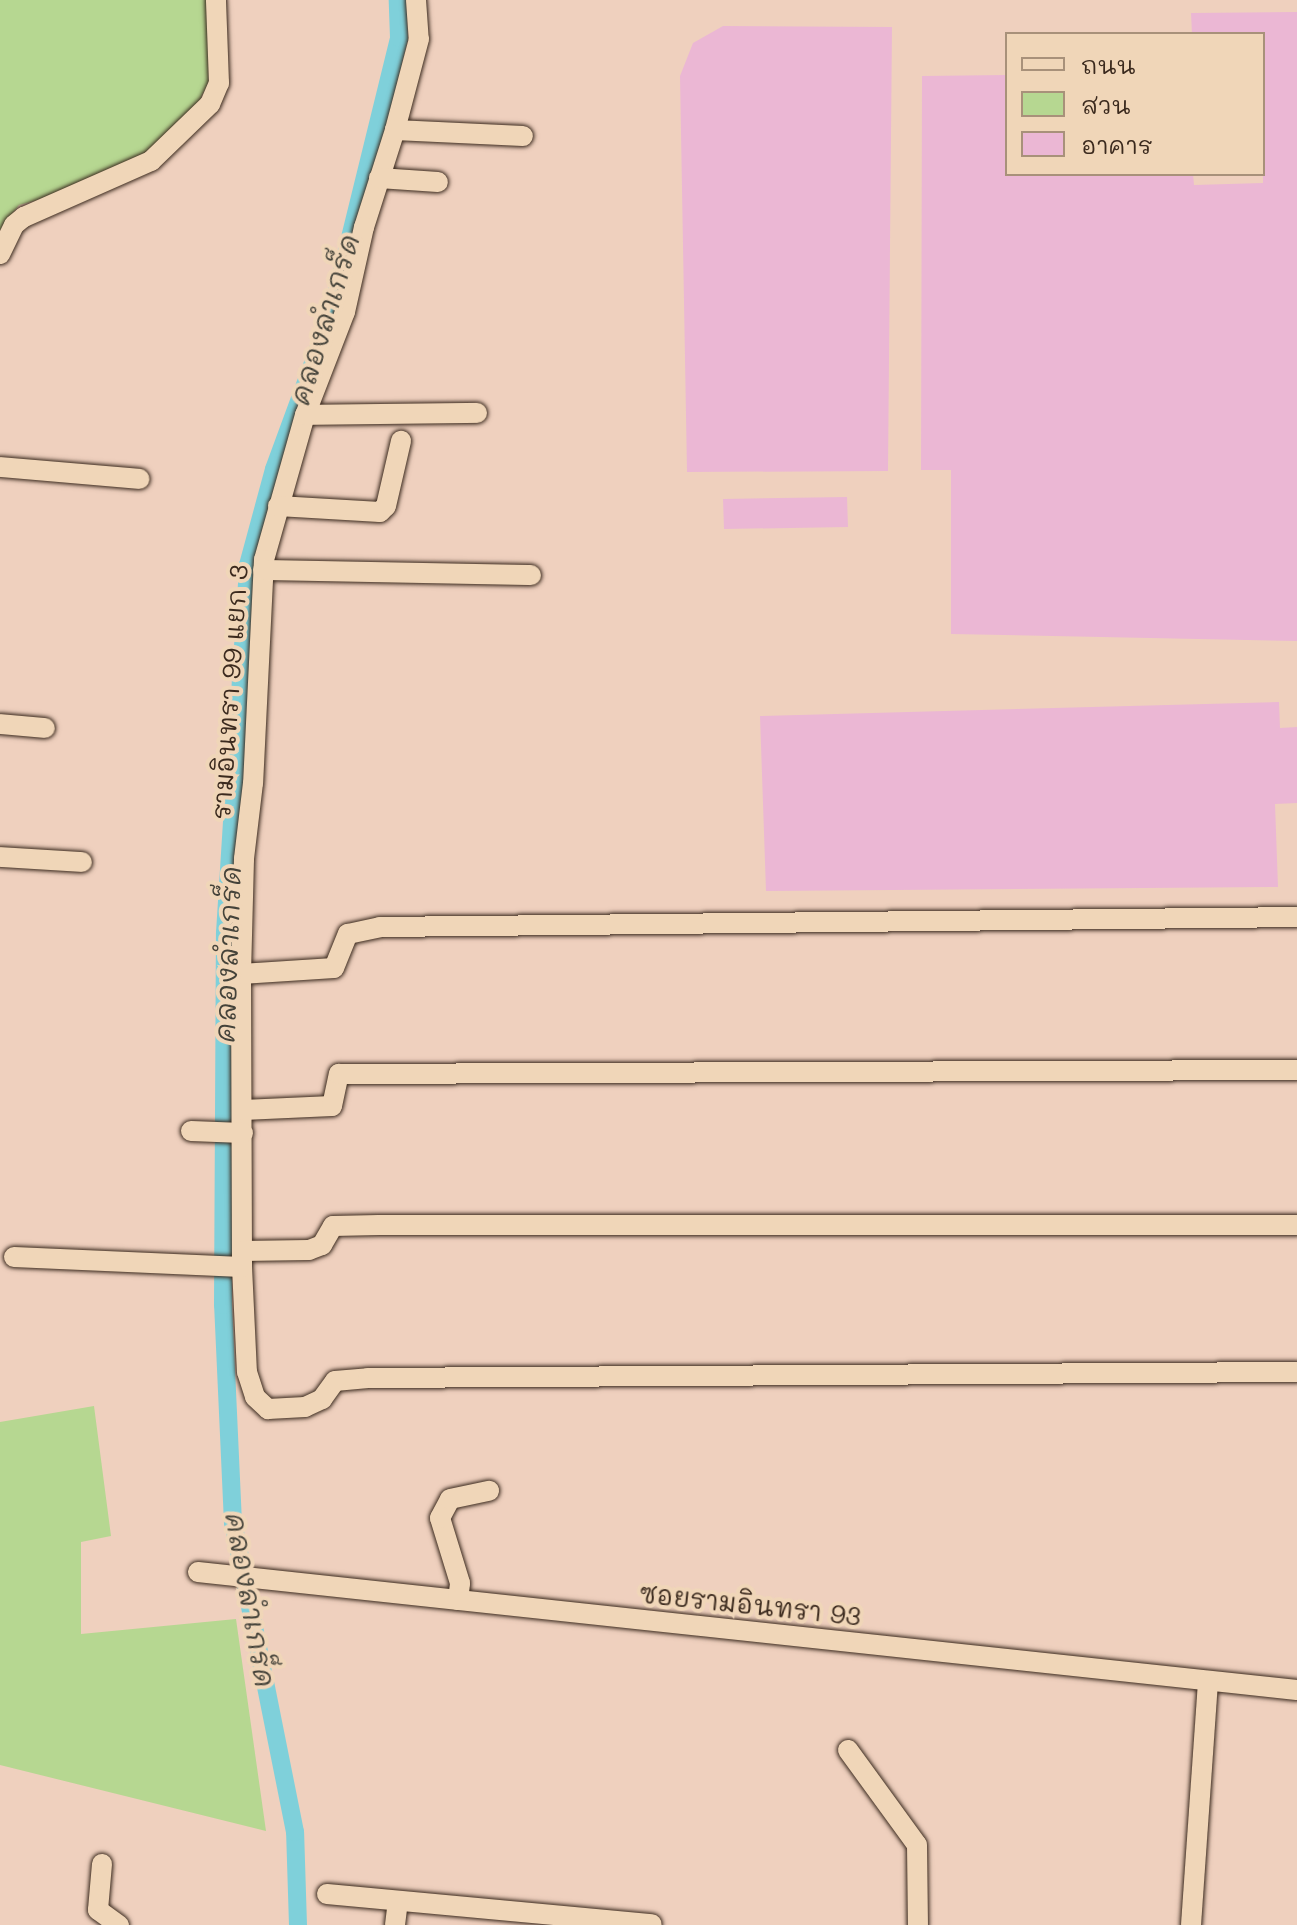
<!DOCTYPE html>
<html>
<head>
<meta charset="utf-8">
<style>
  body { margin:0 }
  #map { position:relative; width:1297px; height:1925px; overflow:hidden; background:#efd0be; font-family:Mali,"Playpen Sans Thai",sans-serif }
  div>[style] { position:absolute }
  .green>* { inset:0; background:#b6d791 }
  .canal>* { height:18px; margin:-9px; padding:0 9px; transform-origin:9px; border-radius:9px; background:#7fd0da }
  .building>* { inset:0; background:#ebb7d4 }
  .roads { filter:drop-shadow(0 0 2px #3b2a1e) drop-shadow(0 0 2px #3b2a1e) }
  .street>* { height:20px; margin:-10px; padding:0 10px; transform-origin:10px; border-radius:10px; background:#f0d6b8 }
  span { translate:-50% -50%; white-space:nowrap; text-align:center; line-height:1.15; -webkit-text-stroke:8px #f0d6b8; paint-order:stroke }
  .street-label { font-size:26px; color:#3b2a1e }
  .water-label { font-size:28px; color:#45433a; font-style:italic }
  .legend { position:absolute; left:1005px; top:32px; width:260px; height:144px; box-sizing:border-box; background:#f0d6b8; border:2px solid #a8917a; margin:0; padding:10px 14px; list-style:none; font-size:24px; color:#3b2a1e }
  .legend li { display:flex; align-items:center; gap:16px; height:40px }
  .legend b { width:40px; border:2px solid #a8917a }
</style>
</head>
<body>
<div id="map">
  <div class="green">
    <div style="clip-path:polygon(0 0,208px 0,214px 72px,196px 107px,136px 161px,80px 189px,19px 205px,0 230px)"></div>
    <div style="clip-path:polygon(94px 1406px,111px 1536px,81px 1542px,81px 1634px,236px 1619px,266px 1831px,0 1765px,0 1422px)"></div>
  </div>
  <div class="canal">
    <div style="left:298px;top:1925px;width:93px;rotate:-91.8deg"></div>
    <div style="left:295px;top:1832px;width:315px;rotate:-101.3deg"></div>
    <div style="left:233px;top:1523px;width:218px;rotate:-92.6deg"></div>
    <div style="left:223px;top:1305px;width:372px;rotate:-89.7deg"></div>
    <div style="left:225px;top:933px;width:369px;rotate:-86.4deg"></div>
    <div style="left:248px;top:565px;width:99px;rotate:-74.8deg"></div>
    <div style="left:274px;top:469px;width:168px;rotate:-69.8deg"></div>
    <div style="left:332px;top:311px;width:281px;rotate:-76.2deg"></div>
    <div style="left:399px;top:38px;width:38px;rotate:-92deg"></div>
  </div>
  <div class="building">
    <div style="clip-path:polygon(1297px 12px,1297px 641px,951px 634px,951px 470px,921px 470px,922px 76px,1007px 75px,1007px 174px,1193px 174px,1194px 185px,1263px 183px,1263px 34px,1192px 34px,1191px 13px)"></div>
    <div style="clip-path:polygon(723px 26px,892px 27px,888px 471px,687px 472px,680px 76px,693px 43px)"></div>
    <div style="clip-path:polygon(847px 497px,848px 527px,724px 529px,723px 499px)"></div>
    <div style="clip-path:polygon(1279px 702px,1280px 728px,1297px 727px,1297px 803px,1275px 804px,1278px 887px,766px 891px,760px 716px)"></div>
  </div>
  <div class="roads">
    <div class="street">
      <div style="left:416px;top:0;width:39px;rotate:86deg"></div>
      <div style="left:419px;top:39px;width:94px;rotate:104.8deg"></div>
      <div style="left:395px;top:130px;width:102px;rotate:107.7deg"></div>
      <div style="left:364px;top:227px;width:87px;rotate:102.6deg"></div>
      <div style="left:345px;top:312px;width:110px;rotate:111.2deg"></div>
      <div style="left:305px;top:415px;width:151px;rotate:105.8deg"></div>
      <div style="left:264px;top:560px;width:223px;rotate:92.8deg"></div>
      <div style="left:253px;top:783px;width:77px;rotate:96.8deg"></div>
      <div style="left:244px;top:859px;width:115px;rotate:91.5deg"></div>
      <div style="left:241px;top:974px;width:293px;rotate:89.8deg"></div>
      <div style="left:242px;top:1267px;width:105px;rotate:87.3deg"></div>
      <div style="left:247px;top:1372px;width:26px;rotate:72deg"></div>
      <div style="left:255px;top:1397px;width:18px;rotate:43deg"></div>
      <div style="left:268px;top:1409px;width:37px;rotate:-3deg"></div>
      <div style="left:305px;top:1407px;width:19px;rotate:-25deg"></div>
      <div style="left:322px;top:1399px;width:22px;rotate:-54deg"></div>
      <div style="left:335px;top:1381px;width:33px;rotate:-5deg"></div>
      <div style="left:368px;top:1378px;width:929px;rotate:-0.37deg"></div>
      <div style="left:395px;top:130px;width:128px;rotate:2.7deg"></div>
      <div style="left:379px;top:178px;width:59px;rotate:3.9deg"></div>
      <div style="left:0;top:254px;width:32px;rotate:-64deg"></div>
      <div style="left:14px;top:225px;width:13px;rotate:-39deg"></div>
      <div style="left:24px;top:217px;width:139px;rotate:-23.8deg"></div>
      <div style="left:151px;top:161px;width:82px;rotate:-44deg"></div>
      <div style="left:210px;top:104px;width:23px;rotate:-67deg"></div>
      <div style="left:219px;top:83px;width:83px;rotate:-92.1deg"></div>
      <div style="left:305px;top:415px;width:172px;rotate:-0.7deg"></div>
      <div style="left:0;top:467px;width:140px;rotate:4.9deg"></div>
      <div style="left:278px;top:506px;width:102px;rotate:3.4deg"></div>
      <div style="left:380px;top:512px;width:8px;rotate:-45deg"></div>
      <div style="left:386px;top:506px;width:67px;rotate:-77deg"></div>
      <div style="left:263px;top:570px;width:268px;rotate:1.1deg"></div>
      <div style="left:0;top:724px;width:45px;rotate:5.1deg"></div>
      <div style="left:0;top:857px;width:82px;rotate:3.5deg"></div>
      <div style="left:241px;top:974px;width:93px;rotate:-3.7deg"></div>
      <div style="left:334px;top:968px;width:37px;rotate:-68deg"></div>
      <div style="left:348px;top:934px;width:33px;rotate:-12deg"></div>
      <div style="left:380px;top:927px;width:917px;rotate:-0.62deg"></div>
      <div style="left:243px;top:1110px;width:89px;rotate:-2.6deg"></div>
      <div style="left:332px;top:1106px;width:33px;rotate:-78deg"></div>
      <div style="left:339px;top:1074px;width:958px;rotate:-0.24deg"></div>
      <div style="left:191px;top:1131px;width:52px;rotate:2.2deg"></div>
      <div style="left:242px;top:1251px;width:67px;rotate:-0.9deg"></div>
      <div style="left:309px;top:1250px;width:14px;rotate:-21deg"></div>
      <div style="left:322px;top:1245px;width:22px;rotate:-60deg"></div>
      <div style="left:333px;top:1226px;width:46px;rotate:-1.2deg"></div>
      <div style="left:379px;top:1225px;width:918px"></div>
      <div style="left:14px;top:1257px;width:228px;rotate:2.5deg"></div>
      <div style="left:198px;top:1572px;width:1105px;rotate:6.13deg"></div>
      <div style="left:458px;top:1600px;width:17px;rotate:-83deg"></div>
      <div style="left:460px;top:1583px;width:68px;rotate:-107.1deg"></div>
      <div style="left:440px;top:1518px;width:21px;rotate:-62deg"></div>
      <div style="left:450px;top:1499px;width:40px;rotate:-12deg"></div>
      <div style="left:848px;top:1750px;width:117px;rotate:54deg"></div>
      <div style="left:917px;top:1845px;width:80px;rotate:89.3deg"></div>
      <div style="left:102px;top:1864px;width:46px;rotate:95deg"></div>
      <div style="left:98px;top:1910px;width:26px;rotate:36deg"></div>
      <div style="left:327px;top:1894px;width:326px;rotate:5.3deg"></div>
      <div style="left:395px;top:1925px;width:24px;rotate:-83deg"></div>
      <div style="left:1191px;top:1925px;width:244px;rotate:-86deg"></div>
    </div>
  </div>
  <div class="street-label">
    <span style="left:230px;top:692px;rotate:-86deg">รามอินทรา 99 แยก 3</span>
    <span style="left:750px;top:1605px;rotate:6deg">ซอยรามอินทรา 93</span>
  </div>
  <div class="water-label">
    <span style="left:324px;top:319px;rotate:-73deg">คลองลำเกร็ด</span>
    <span style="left:227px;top:954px;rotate:-88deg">คลองลำเกร็ด</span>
    <span style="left:251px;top:1600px;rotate:80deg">คลองลำเกร็ด</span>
  </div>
  <ul class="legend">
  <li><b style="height:10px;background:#f0d6b8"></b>ถนน</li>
  <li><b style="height:22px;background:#b6d791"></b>สวน</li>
  <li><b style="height:22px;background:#ebb7d4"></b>อาคาร</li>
  </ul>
</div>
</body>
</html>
